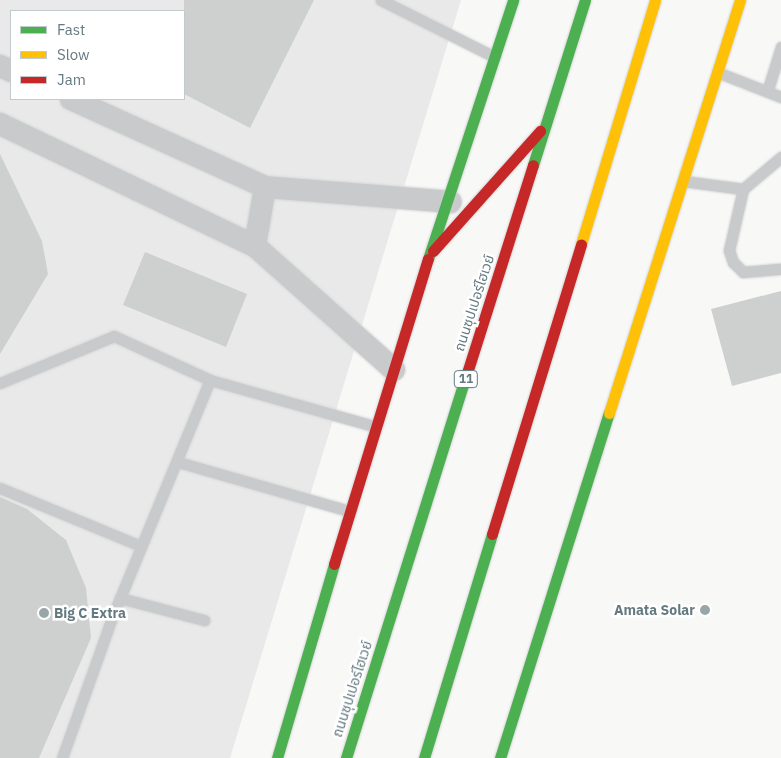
<!DOCTYPE html>
<html>
<head>
<meta charset="utf-8">
<style>
  body { margin:0 }
  #map { position:relative; width:781px; height:758px; overflow:hidden; background:#f8f8f7; font-family:"IBM Plex Sans","Noto Sans Thai",sans-serif }
  div>[style] { position:absolute }
  .built>* { inset:0; background:#e8e9e8 }
  .building>* { inset:0; background:#ced0d0 }
  .roads { filter:drop-shadow(0 0 1px #d4d5d5) drop-shadow(0 0 1px #d4d5d5) }
  .lane>* { height:11px; margin:-5.5px; padding:0 5.5px; transform-origin:5.5px; border-radius:5.5px; background:#c8cacb }
  .street>* { height:22px; margin:-11px; padding:0 11px; transform-origin:11px; border-radius:11px; background:#c8cacb }
  .fast>* { height:11px; margin:-5.5px; padding:0 5.5px; transform-origin:5.5px; border-radius:5.5px; background:#4caf50 }
  .slow>* { height:11px; margin:-5.5px; padding:0 5.5px; transform-origin:5.5px; border-radius:5.5px; background:#ffc107 }
  .jam>* { height:11px; margin:-5.5px; padding:0 5.5px; transform-origin:5.5px; border-radius:5.5px; background:#c62828 }
  .dots>* { width:14px; height:14px; translate:-50% -50%; box-sizing:border-box; border:2px solid #fff; border-radius:50% }
  span { translate:-50% -50%; white-space:nowrap; text-align:center; line-height:1.15; -webkit-text-stroke:5px #fff; paint-order:stroke }
  .shield-label span { padding:1px 4px; background:#fff; border:1px solid; border-radius:4px; -webkit-text-stroke-width:0 }
  .shield-label { font-size:12px; color:#647a81; font-weight:700 }
  .street-label { font-size:14px; color:#647a81 }
  .poi-label { font-size:14px; color:#647a81; font-weight:700 }
  .right { translate:-100% -50%; text-align:right }
  .left { translate:0 -50%; text-align:left }
  .legend { position:absolute; left:10px; top:10px; width:175px; height:90px; box-sizing:border-box; background:#fff; border:1px solid #c1cacd; margin:0; padding:6px 9px; list-style:none; font-size:15px; color:#647a81 }
  .legend li { display:flex; align-items:center; gap:10px; height:25px }
  .legend b { width:25px; border:1px solid #c1cacd }
</style>
</head>
<body>
<div id="map">
  <div class="built">
    <div style="clip-path:polygon(evenodd,0 0,461px 0,230px 758px,0 758px,0 0,11px 11px,184px 11px,184px 99px,11px 99px,11px 11px)"></div>
  </div>
  <div class="building">
    <div style="clip-path:polygon(184px 0,314px 0,250px 128px,184px 94px)"></div>
    <div style="clip-path:polygon(0 154px,42px 241px,48px 274px,0 354px)"></div>
    <div style="clip-path:polygon(145px 252px,247px 294px,226px 347px,123px 305px)"></div>
    <div style="clip-path:polygon(781px 291px,781px 373px,732px 386px,711px 309px)"></div>
    <div style="clip-path:polygon(0 497px,27px 509px,66px 540px,86px 588px,91px 638px,39px 758px,0 758px)"></div>
  </div>
  <div class="roads">
    <div class="lane">
      <div style="left:381px;top:0;width:127px;rotate:26.6deg"></div>
      <div style="left:717px;top:72px;width:69px;rotate:21.3deg"></div>
      <div style="left:768px;top:89px;width:44px;rotate:-72.8deg"></div>
      <div style="left:781px;top:157px;width:50px;rotate:139.9deg"></div>
      <div style="left:743px;top:189px;width:63px;rotate:102.9deg"></div>
      <div style="left:729px;top:250px;width:13px;rotate:72deg"></div>
      <div style="left:733px;top:262px;width:14px;rotate:45deg"></div>
      <div style="left:743px;top:272px;width:38px;rotate:-5deg"></div>
      <div style="left:683px;top:181px;width:61px;rotate:7.6deg"></div>
      <div style="left:0;top:383px;width:123px;rotate:-22.4deg"></div>
      <div style="left:114px;top:336px;width:106px;rotate:24.6deg"></div>
      <div style="left:210px;top:380px;width:170px;rotate:15.7deg"></div>
      <div style="left:178px;top:462px;width:178px;rotate:16deg"></div>
      <div style="left:0;top:488px;width:152px;rotate:22.4deg"></div>
      <div style="left:120px;top:598px;width:87px;rotate:14.7deg"></div>
      <div style="left:62px;top:758px;width:152px;rotate:-70.4deg"></div>
      <div style="left:113px;top:615px;width:254px;rotate:-67.6deg"></div>
    </div>
    <div class="street">
      <div style="left:0;top:66px;width:12px;rotate:24deg"></div>
      <div style="left:71px;top:99px;width:213px;rotate:24.4deg"></div>
      <div style="left:265px;top:187px;width:186px;rotate:4.6deg"></div>
      <div style="left:0;top:124px;width:283px;rotate:25.6deg"></div>
      <div style="left:255px;top:246px;width:186px;rotate:41.7deg"></div>
      <div style="left:255px;top:246px;width:60px;rotate:-80.4deg"></div>
    </div>
    <div class="fast">
      <div style="left:533px;top:165px;width:173px;rotate:-72.5deg"></div>
      <div style="left:428px;top:259px;width:273px;rotate:-71.8deg"></div>
      <div style="left:277px;top:758px;width:202px;rotate:-73.6deg"></div>
      <div style="left:346px;top:758px;width:404px;rotate:-72.6deg"></div>
      <div style="left:424px;top:758px;width:234px;rotate:-73.1deg"></div>
      <div style="left:500px;top:758px;width:362px;rotate:-72.5deg"></div>
    </div>
    <div class="slow">
      <div style="left:581px;top:244px;width:255px;rotate:-73.1deg"></div>
      <div style="left:609px;top:413px;width:433px;rotate:-72.4deg"></div>
    </div>
    <div class="jam">
      <div style="left:433px;top:251px;width:161px;rotate:-48.3deg"></div>
      <div style="left:467px;top:373px;width:218px;rotate:-72.4deg"></div>
      <div style="left:492px;top:534px;width:303px;rotate:-72.9deg"></div>
      <div style="left:334px;top:564px;width:319px;rotate:-72.9deg"></div>
    </div>
  </div>
  <div class="dots">
    <div style="left:705px;top:610px;background:#98a6aa"></div>
    <div style="left:44px;top:613px;background:#98a6aa"></div>
  </div>
  <div class="shield-label">
    <span style="left:466px;top:379px">11</span>
  </div>
  <div class="street-label">
    <span style="left:474px;top:303px;rotate:-72deg">ถนนซุปเปอร์ไฮเวย์</span>
    <span style="left:352px;top:689px;rotate:-72deg">ถนนซุปเปอร์ไฮเวย์</span>
  </div>
  <div class="poi-label">
    <span class="right" style="left:695px;top:610px">Amata Solar</span>
    <span class="left" style="left:54px;top:613px">Big C Extra</span>
  </div>
  <ul class="legend">
  <li><b style="height:6px;background:#4caf50"></b>Fast</li>
  <li><b style="height:6px;background:#ffc107"></b>Slow</li>
  <li><b style="height:6px;background:#c62828"></b>Jam</li>
  </ul>
</div>
</body>
</html>
